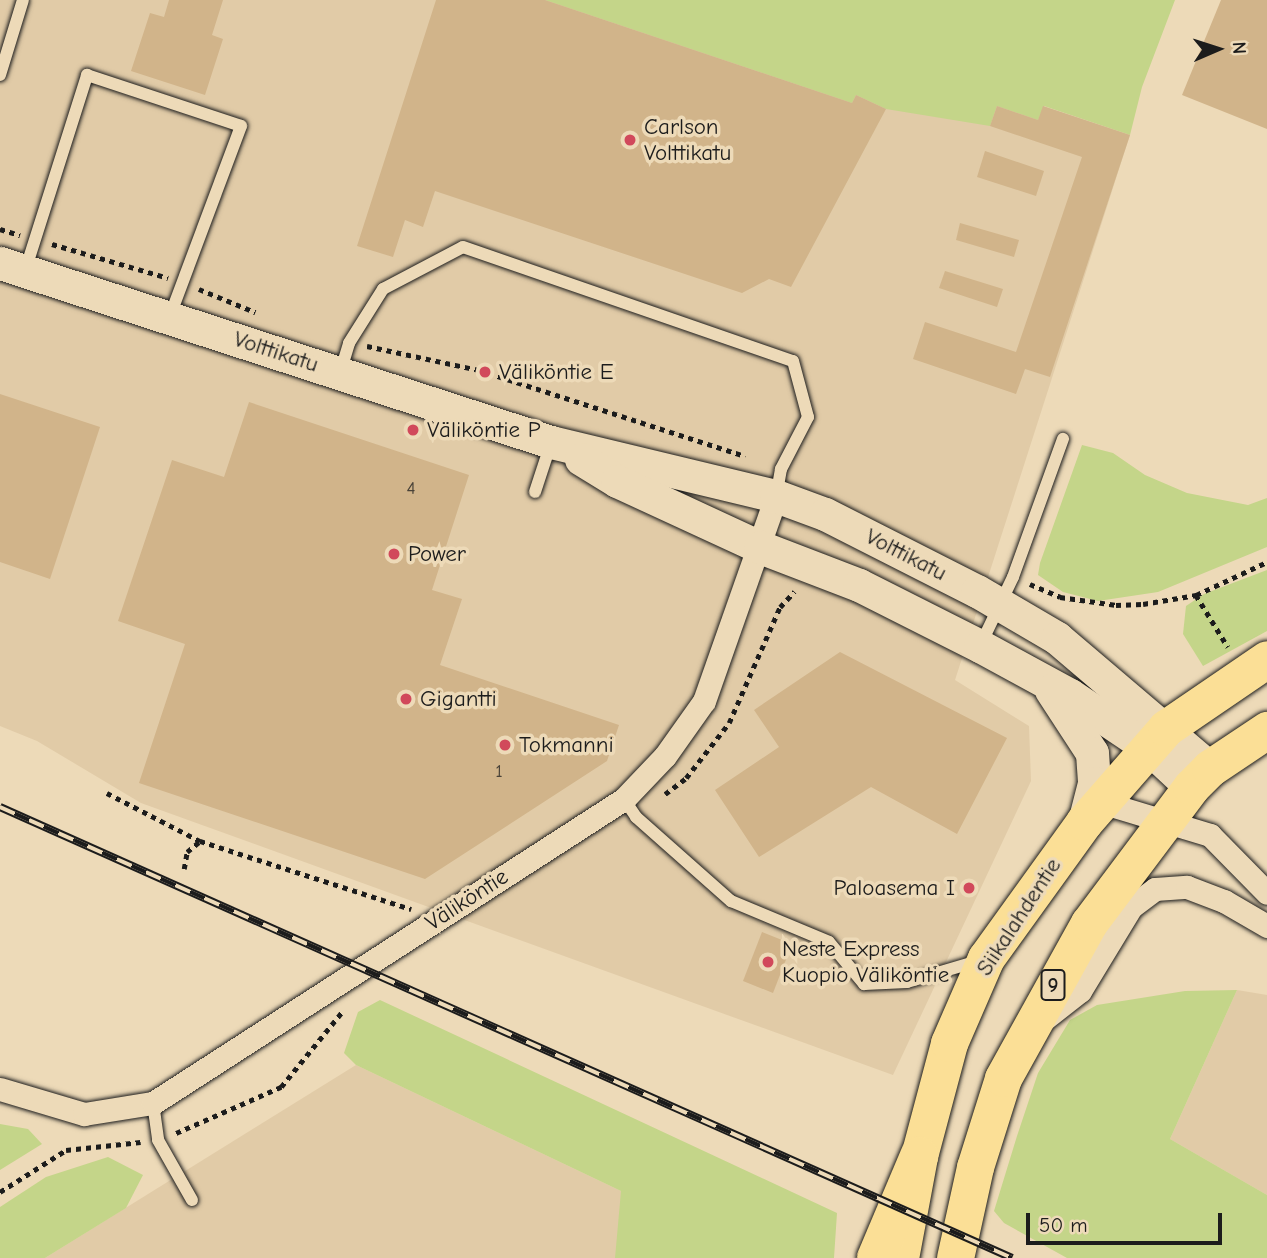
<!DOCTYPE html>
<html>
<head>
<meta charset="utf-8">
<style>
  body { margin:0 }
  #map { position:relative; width:1267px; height:1258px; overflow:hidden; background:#eddab8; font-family:"Comic Neue",sans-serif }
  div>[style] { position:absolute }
  .built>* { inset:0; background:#e1cba7 }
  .green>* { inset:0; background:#c4d589 }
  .building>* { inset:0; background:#d1b48a }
  .path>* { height:4.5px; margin-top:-2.25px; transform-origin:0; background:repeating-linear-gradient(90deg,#1c1c1c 0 5px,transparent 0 10px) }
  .roads { filter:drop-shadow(0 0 2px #1c1c1c) drop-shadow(0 0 2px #1c1c1c) }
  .service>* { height:12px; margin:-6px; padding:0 6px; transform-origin:6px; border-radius:6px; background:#eddab8 }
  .minor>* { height:23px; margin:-11.5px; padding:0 11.5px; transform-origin:11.5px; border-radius:11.5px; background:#eddab8 }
  .secondary>* { height:33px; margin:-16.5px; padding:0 16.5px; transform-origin:16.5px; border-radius:16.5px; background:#eddab8 }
  .primary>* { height:37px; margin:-18.5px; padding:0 18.5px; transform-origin:18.5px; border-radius:18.5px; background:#fbdf96 }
  .motorway>* { height:38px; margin:-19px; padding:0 19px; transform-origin:19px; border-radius:19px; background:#fbdf96 }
  .rail>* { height:8px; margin-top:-4px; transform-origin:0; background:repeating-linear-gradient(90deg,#eddab8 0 16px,#1c1c1c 0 32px); box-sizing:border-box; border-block:2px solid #1c1c1c }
  .dots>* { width:19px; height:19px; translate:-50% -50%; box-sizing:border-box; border:4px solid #eddab8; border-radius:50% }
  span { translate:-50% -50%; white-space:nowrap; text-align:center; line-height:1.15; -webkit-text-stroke:7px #eddab8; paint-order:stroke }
  .number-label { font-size:19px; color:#494238 }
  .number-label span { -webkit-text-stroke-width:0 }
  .shield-label span { padding:2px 5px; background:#eddab8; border:2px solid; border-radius:5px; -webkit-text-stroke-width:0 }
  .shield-label { font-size:21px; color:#1c1c1c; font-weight:700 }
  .poi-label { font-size:23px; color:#1c1c1c }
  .left { translate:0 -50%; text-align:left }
  .right { translate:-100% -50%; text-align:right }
  .street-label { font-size:23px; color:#1c1c1c }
  .north { position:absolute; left:1183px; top:14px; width:70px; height:70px; -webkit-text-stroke:5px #eddab8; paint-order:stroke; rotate:87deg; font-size:19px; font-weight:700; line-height:28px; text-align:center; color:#1c1c1c }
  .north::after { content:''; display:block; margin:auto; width:24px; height:32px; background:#1c1c1c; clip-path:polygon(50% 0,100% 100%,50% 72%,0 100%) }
  .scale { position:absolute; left:1026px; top:1213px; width:196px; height:32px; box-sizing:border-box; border:4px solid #1c1c1c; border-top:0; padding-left:9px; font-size:21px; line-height:24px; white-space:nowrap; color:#1c1c1c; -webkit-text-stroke:5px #eddab8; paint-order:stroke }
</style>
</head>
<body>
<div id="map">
  <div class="built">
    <div style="clip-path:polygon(0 0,723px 0,1130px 135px,955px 680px,1029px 726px,1031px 781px,893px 1075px,141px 803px,37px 741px,0 726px)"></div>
    <div style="clip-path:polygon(1237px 990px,1267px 995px,1267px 1195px,1170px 1139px)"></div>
    <div style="clip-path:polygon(356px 1065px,621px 1191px,748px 1258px,45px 1258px)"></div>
  </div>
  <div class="green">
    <div style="clip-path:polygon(545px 0,1175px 0,1142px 87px,1130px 135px,1044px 106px,1038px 120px,997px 106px,990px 126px,886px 109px,856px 95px,852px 103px)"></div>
    <div style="clip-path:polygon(1082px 445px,1113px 453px,1145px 475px,1187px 493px,1248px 505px,1267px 498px,1267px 547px,1158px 592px,1098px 601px,1063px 592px,1038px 575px,1040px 563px)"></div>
    <div style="clip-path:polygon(1267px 570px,1267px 631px,1203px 666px,1183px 634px,1186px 606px,1204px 594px)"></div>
    <div style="clip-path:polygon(1237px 990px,1170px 1139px,1267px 1195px,1267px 1258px,1067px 1258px,1004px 1223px,994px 1211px,1017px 1136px,1038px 1073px,1070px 1020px,1097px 1005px,1185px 991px)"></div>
    <div style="clip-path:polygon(380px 1000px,837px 1213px,834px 1258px,615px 1258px,621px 1191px,356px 1065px,344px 1053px,358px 1012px)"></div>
    <div style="clip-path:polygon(0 1124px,28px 1129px,42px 1144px,0 1170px)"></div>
    <div style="clip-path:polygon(108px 1157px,143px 1175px,126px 1208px,45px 1258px,0 1258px,0 1207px,46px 1177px)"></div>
  </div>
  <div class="building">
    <div style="clip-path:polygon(169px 0,223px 0,212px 35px,223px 39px,205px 95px,131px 71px,150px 13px,164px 17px)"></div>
    <div style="clip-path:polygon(436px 0,545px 0,852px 103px,856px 95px,886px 109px,791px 287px,769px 279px,742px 293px,435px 191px,423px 227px,405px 220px,393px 257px,357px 246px)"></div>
    <div style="clip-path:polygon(1221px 0,1267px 0,1267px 129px,1182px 95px)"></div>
    <div style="clip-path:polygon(997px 106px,1038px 120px,1043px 106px,1130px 135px,1050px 377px,1025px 369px,1016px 394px,913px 359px,925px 322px,1016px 352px,1082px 157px,990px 126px)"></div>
    <div style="clip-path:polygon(985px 151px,1044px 171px,1036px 196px,977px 177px)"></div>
    <div style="clip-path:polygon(960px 223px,1019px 240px,1014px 257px,956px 240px)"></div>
    <div style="clip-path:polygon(945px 271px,1003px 289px,997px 307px,939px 288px)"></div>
    <div style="clip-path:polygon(0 394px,100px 427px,50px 579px,0 562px)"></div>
    <div style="clip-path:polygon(249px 402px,469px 475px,432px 590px,462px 599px,440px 665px,619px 725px,607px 761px,425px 879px,139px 783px,185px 644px,118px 621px,172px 460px,224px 477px)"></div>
    <div style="clip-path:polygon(840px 652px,1007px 738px,957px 834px,871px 787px,759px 857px,715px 790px,779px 747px,754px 710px)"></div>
    <div style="clip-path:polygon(762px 932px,792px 944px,773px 993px,743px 981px)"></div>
  </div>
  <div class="path">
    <div style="left:0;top:229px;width:21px;rotate:17deg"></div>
    <div style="left:52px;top:244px;width:121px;rotate:16.3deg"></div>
    <div style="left:199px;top:289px;width:61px;rotate:22.3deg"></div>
    <div style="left:367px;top:346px;width:115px;rotate:12.1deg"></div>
    <div style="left:479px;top:370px;width:280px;rotate:17.9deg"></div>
    <div style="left:1030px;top:584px;width:33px;rotate:23deg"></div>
    <div style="left:1060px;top:597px;width:57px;rotate:8.1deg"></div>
    <div style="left:1116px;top:605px;width:27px;rotate:-2deg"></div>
    <div style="left:1143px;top:604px;width:54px;rotate:-9.6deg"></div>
    <div style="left:1196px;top:595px;width:78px;rotate:-24.9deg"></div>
    <div style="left:1196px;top:595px;width:61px;rotate:58.4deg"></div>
    <div style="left:107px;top:793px;width:105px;rotate:27.3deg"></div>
    <div style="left:200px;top:841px;width:222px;rotate:17.9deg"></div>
    <div style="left:665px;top:794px;width:26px;rotate:-37deg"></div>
    <div style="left:686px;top:778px;width:70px;rotate:-52deg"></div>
    <div style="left:729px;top:723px;width:127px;rotate:-66.3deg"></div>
    <div style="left:780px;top:607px;width:21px;rotate:-47deg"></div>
    <div style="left:184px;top:869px;width:17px;rotate:-80deg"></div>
    <div style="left:187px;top:852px;width:17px;rotate:-40deg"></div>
    <div style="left:176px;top:1133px;width:115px;rotate:-23.7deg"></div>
    <div style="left:281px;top:1087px;width:97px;rotate:-50.9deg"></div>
    <div style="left:0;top:1192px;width:78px;rotate:-32.5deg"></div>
    <div style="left:66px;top:1150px;width:75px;rotate:-6.1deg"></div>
  </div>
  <div class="roads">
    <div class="service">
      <div style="left:0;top:75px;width:78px;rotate:-73deg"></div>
      <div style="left:25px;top:271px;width:206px;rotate:-72.4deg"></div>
      <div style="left:87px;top:75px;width:162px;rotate:18.3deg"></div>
      <div style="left:241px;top:126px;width:203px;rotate:110.5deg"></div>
      <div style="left:340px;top:373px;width:31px;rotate:-73deg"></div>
      <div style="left:349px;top:343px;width:64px;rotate:-57.8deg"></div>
      <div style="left:383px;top:289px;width:90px;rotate:-27.7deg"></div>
      <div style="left:463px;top:247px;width:349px;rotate:19.1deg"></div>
      <div style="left:793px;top:361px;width:58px;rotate:75deg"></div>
      <div style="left:808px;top:417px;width:59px;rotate:117.4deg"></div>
      <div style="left:781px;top:469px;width:27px;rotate:100deg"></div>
      <div style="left:535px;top:492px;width:52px;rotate:-71.9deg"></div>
      <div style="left:980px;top:646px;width:76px;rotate:-64.4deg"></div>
      <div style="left:1013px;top:577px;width:147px;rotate:-70.1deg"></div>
      <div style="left:624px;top:799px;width:22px;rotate:56deg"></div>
      <div style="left:636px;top:817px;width:127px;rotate:41.5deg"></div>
      <div style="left:731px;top:901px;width:106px;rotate:22.7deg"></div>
      <div style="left:829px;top:942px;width:55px;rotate:50.2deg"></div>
      <div style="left:864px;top:984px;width:43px;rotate:-2.7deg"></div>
      <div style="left:907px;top:982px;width:74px;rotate:-16.5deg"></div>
      <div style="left:153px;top:1103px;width:37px;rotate:82deg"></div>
      <div style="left:158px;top:1140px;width:69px;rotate:60.5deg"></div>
    </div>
    <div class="minor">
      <div style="left:1101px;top:802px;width:114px;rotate:16.8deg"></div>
      <div style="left:1210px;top:835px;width:81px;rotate:45.5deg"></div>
      <div style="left:1043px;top:1020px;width:47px;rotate:-38.1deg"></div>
      <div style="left:1080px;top:991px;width:98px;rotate:-58.7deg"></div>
      <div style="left:1131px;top:907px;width:30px;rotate:-37deg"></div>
      <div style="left:1155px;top:889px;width:32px;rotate:-4deg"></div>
      <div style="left:1187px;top:887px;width:40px;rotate:21deg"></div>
      <div style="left:1224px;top:901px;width:50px;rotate:30.2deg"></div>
      <div style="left:0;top:1089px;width:88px;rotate:16.6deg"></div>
      <div style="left:84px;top:1114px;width:70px;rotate:-9.1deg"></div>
      <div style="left:153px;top:1103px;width:561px;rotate:-32.84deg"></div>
      <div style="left:624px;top:799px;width:59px;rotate:-46.4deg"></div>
      <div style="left:665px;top:756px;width:67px;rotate:-54.7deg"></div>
      <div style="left:704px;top:701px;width:217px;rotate:-70.6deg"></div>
    </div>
    <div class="secondary">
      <div style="left:0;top:263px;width:579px;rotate:18deg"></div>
      <div style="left:551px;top:442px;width:231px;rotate:13.5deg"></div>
      <div style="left:776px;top:496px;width:52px;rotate:20.2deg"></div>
      <div style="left:825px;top:514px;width:170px;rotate:26.9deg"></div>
      <div style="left:977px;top:591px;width:93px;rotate:30.4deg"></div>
      <div style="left:1057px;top:638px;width:201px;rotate:40.4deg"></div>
      <div style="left:581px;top:459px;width:42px;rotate:31.4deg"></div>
      <div style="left:617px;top:481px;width:157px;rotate:24.8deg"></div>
      <div style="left:760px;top:547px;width:106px;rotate:21deg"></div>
      <div style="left:859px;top:585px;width:136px;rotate:26.8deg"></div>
      <div style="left:980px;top:646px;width:102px;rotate:28.6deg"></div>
      <div style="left:1070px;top:695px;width:95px;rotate:33.9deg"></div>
      <div style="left:1149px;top:748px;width:57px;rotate:42.9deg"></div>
      <div style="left:1051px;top:690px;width:75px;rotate:56.9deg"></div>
      <div style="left:1092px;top:753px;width:30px;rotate:86deg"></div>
      <div style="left:1094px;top:783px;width:40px;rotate:104.4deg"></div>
    </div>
    <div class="primary">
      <div style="left:900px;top:1258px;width:104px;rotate:-79.4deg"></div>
      <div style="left:919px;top:1156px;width:117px;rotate:-75.1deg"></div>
      <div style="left:949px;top:1043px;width:93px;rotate:-66.5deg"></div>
      <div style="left:986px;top:958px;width:168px;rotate:-54.2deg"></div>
      <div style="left:1084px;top:822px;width:125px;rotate:-48.9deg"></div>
      <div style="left:1166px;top:728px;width:122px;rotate:-34.3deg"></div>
      <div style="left:955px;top:1258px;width:93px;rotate:-77.6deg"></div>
      <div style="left:975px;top:1167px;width:93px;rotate:-72.5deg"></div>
      <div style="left:1003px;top:1078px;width:177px;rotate:-61deg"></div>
      <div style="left:1089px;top:923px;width:170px;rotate:-53.1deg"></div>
      <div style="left:1191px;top:787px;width:27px;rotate:-45deg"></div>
      <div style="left:1210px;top:768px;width:69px;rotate:-33.7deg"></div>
    </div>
    <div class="motorway">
      <div style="left:876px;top:1258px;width:111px;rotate:-67.1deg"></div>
    </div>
  </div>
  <div class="rail">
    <div style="left:0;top:807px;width:1108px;rotate:24.02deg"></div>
  </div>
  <div class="dots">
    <div style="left:630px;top:140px;background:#d1495b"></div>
    <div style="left:485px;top:372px;background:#d1495b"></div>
    <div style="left:413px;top:430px;background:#d1495b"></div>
    <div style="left:394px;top:554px;background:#d1495b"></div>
    <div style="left:406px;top:699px;background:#d1495b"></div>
    <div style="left:505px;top:745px;background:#d1495b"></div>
    <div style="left:969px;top:888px;background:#d1495b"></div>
    <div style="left:768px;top:962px;background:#d1495b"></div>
  </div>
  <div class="number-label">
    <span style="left:411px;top:489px">4</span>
    <span style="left:499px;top:772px">1</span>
  </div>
  <div class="shield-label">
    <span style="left:1053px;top:985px">9</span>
  </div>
  <div class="poi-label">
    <span class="left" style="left:644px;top:140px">Carlson<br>Volttikatu</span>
    <span class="left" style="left:499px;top:372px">Väliköntie E</span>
    <span class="left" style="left:427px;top:430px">Väliköntie P</span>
    <span class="left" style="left:408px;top:554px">Power</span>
    <span class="left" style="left:420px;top:699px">Gigantti</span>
    <span class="left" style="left:519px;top:745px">Tokmanni</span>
    <span class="right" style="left:955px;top:888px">Paloasema I</span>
    <span class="left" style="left:782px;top:962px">Neste Express<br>Kuopio Väliköntie</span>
  </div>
  <div class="street-label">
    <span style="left:276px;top:352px;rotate:18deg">Volttikatu</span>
    <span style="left:906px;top:555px;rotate:27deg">Volttikatu</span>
    <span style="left:467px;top:900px;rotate:-33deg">Väliköntie</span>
    <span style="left:1019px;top:917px;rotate:-57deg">Siikalahdentie</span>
  </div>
  <div class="north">N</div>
  <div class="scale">50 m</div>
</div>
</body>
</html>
